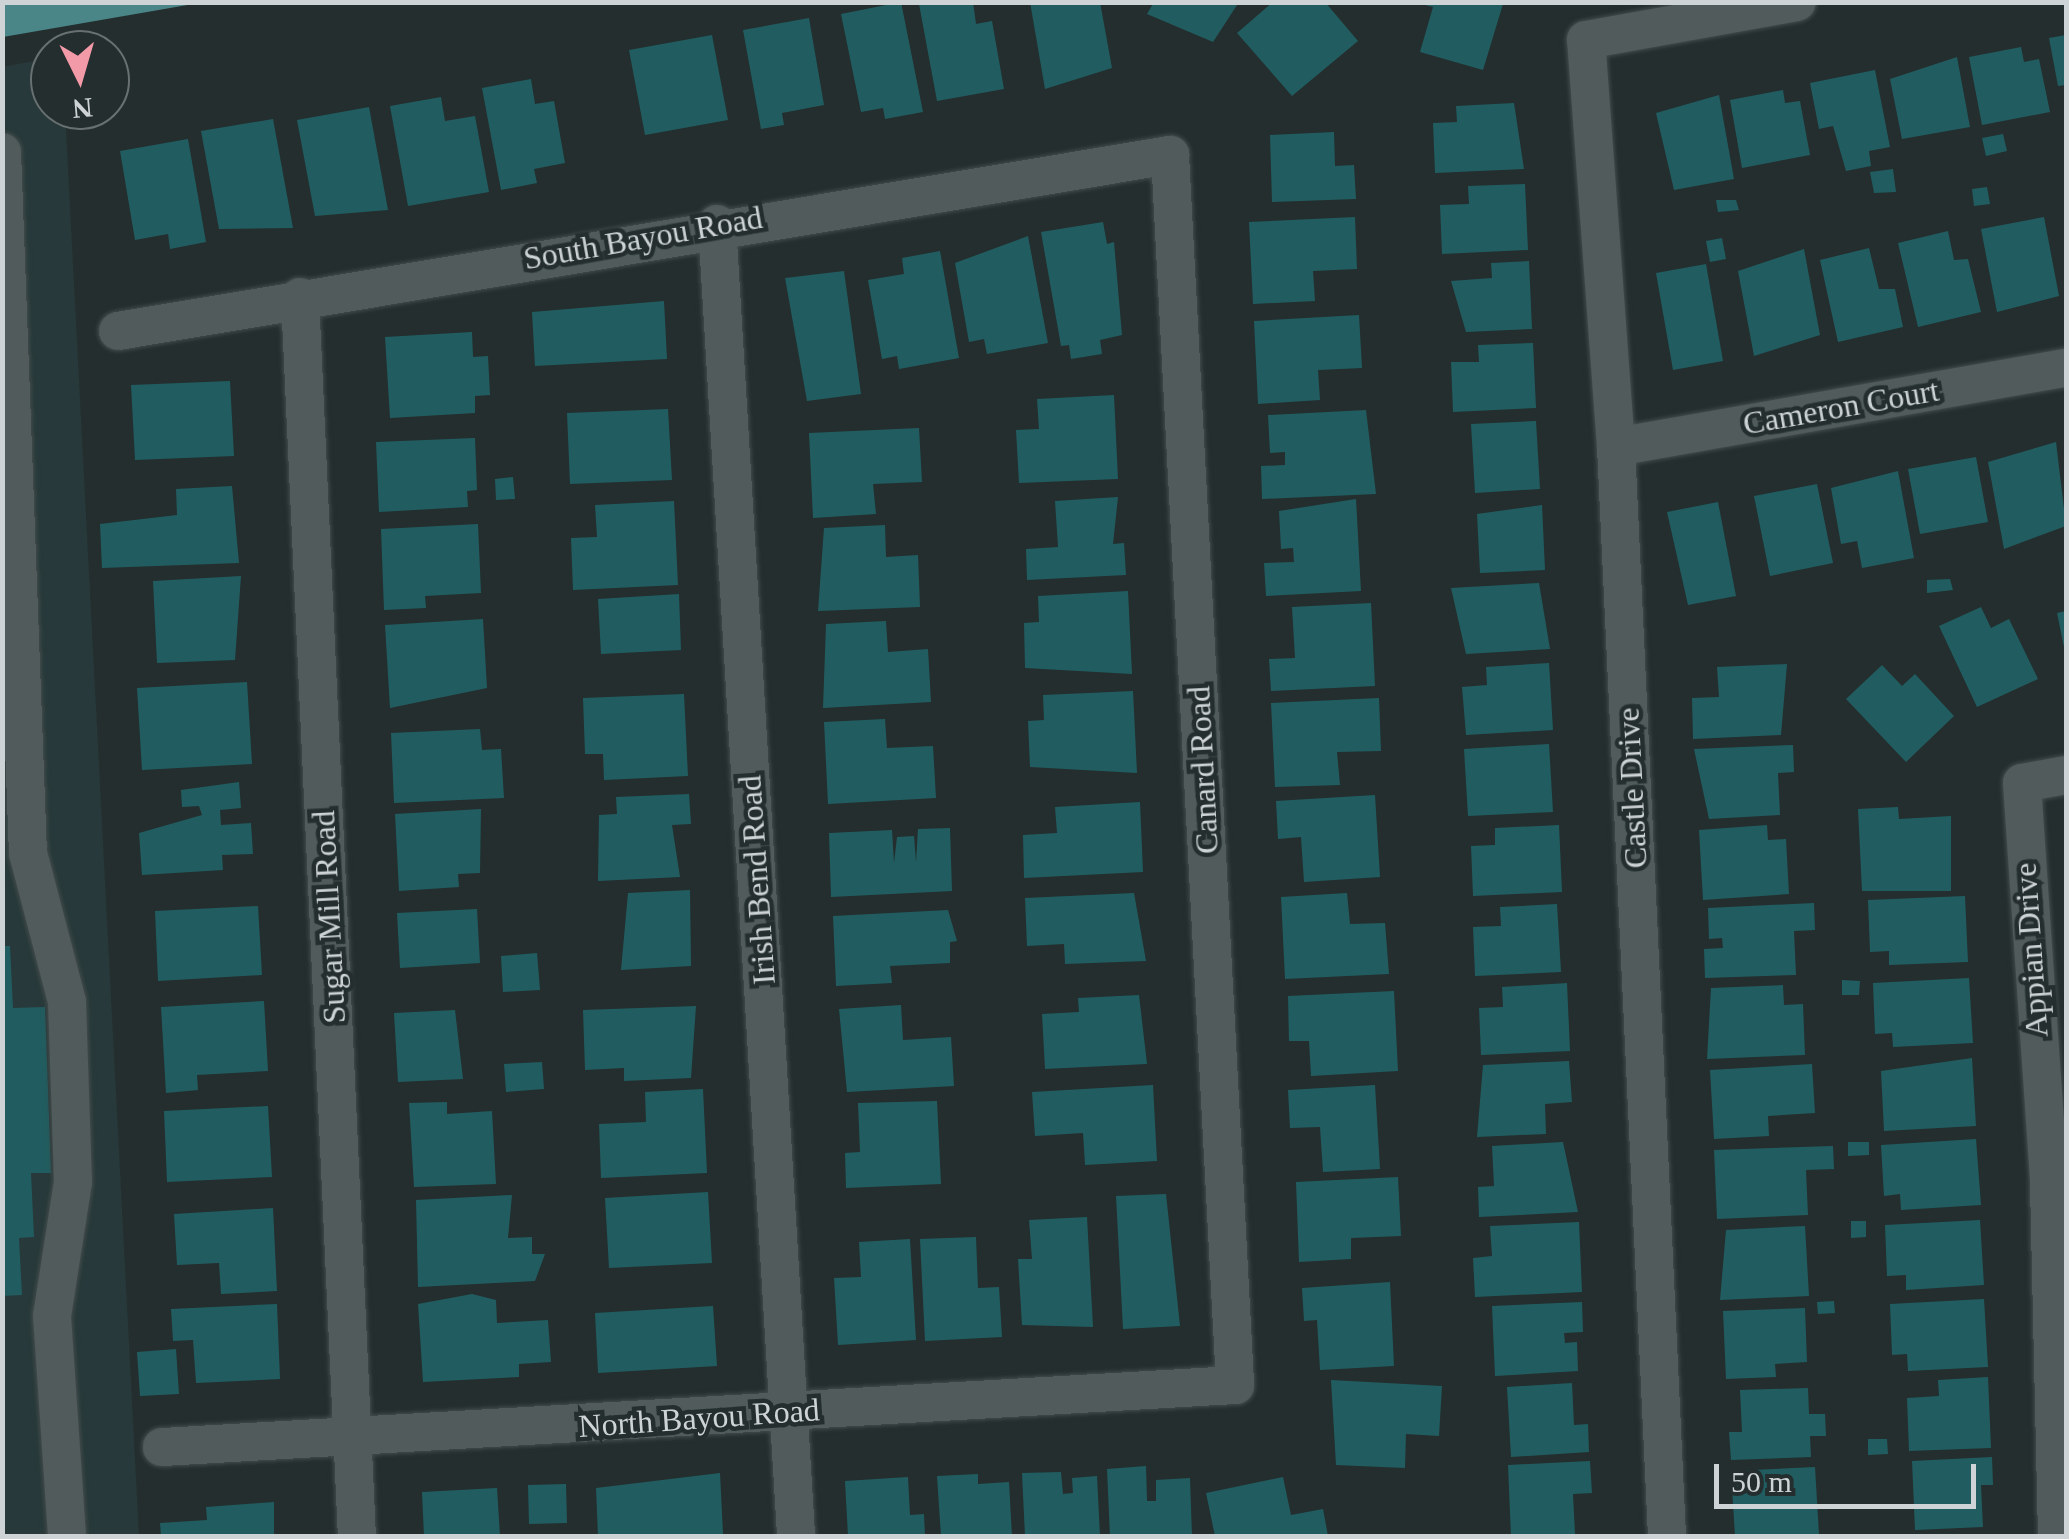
<!DOCTYPE html>
<html>
<head>
<meta charset="utf-8">
<style>
  body { margin:0 }
  #map { position:relative; width:2069px; height:1539px; overflow:hidden; background:#242e2e; font-family:Georgia,serif }
  div>[style] { position:absolute }
  .built>* { inset:0; background:#27393a }
  .water>* { inset:0; background:#4a8587 }
  .building>* { inset:0; background:#215d60 }
  .roads { filter:drop-shadow(0 0 2px #434b4b) drop-shadow(0 0 2px #434b4b) }
  .minor>* { height:38px; margin:-19px; padding:0 19px; transform-origin:19px; border-radius:19px; background:#515b5c }
  span { translate:-50% -50%; white-space:nowrap; text-align:center; line-height:1.15; -webkit-text-stroke:9px #242e2e; paint-order:stroke }
  .street-label { font-size:32px; color:#ced4d5 }
  .frame { position:absolute; inset:0; border:5px solid #ced4d5; pointer-events:none }
  .north { position:absolute; left:30px; top:30px; width:100px; height:100px; box-sizing:border-box; background:#242e2e; border:2px solid #687071; border-radius:50%; rotate:175deg; font-size:28px; font-weight:700; line-height:40px; text-align:center; color:#ced4d5 }
  .north::after { content:''; display:block; margin:auto; width:35px; height:45px; background:#f39aa9; clip-path:polygon(50% 0,100% 100%,50% 72%,0 100%) }
  .scale { position:absolute; left:1714px; top:1464px; width:262px; height:45px; box-sizing:border-box; border:5px solid #ced4d5; border-top:0; padding-left:12px; font-size:30px; line-height:35px; white-space:nowrap; color:#ced4d5; -webkit-text-stroke:8px #242e2e; paint-order:stroke }
</style>
</head>
<body>
<div id="map">
  <div class="built">
    <div style="clip-path:polygon(50px 58px,50px 110px,65px 110px,139px 1536px,3px 1536px,2px 67px)"></div>
  </div>
  <div class="water">
    <div style="clip-path:polygon(3px 2px,199px 2px,199px 3px,3px 37px)"></div>
  </div>
  <div class="building">
    <div style="clip-path:polygon(901px 2px,923px 112px,885px 119px,883px 108px,861px 112px,841px 14px)"></div>
    <div style="clip-path:polygon(973px 2px,976px 24px,992px 21px,1004px 89px,937px 101px,919px 4px)"></div>
    <div style="clip-path:polygon(1030px 2px,1100px 2px,1112px 68px,1045px 89px)"></div>
    <div style="clip-path:polygon(1154px 2px,1239px 2px,1213px 42px,1147px 14px)"></div>
    <div style="clip-path:polygon(1273px 2px,1325px 2px,1358px 41px,1292px 96px,1237px 33px)"></div>
    <div style="clip-path:polygon(1421px 4px,1503px 4px,1483px 70px,1420px 52px,1433px 7px)"></div>
    <div style="clip-path:polygon(809px 18px,824px 105px,782px 113px,784px 125px,761px 129px,743px 30px)"></div>
    <div style="clip-path:polygon(712px 35px,728px 120px,645px 135px,629px 50px)"></div>
    <div style="clip-path:polygon(2066px 35px,2066px 85px,2058px 86px,2049px 38px)"></div>
    <div style="clip-path:polygon(2021px 47px,2024px 62px,2039px 59px,2050px 112px,1982px 125px,1969px 57px)"></div>
    <div style="clip-path:polygon(1957px 57px,1970px 127px,1902px 139px,1890px 79px)"></div>
    <div style="clip-path:polygon(1875px 70px,1890px 147px,1869px 151px,1871px 166px,1846px 171px,1833px 126px,1819px 129px,1810px 83px)"></div>
    <div style="clip-path:polygon(531px 79px,535px 104px,554px 101px,565px 163px,534px 169px,537px 183px,501px 190px,482px 88px)"></div>
    <div style="clip-path:polygon(1783px 90px,1785px 103px,1800px 101px,1810px 155px,1742px 168px,1730px 100px)"></div>
    <div style="clip-path:polygon(1719px 95px,1734px 179px,1674px 190px,1656px 113px)"></div>
    <div style="clip-path:polygon(441px 97px,445px 121px,475px 116px,489px 192px,408px 206px,390px 106px)"></div>
    <div style="clip-path:polygon(1514px 103px,1524px 169px,1435px 173px,1433px 123px,1457px 122px,1456px 106px)"></div>
    <div style="clip-path:polygon(369px 107px,388px 210px,315px 216px,297px 120px)"></div>
    <div style="clip-path:polygon(273px 119px,293px 228px,219px 229px,201px 131px)"></div>
    <div style="clip-path:polygon(1334px 132px,1335px 166px,1354px 165px,1356px 199px,1272px 202px,1270px 135px)"></div>
    <div style="clip-path:polygon(2003px 134px,2007px 151px,1986px 156px,1982px 138px)"></div>
    <div style="clip-path:polygon(188px 139px,206px 242px,170px 249px,168px 234px,135px 240px,120px 151px)"></div>
    <div style="clip-path:polygon(1893px 169px,1896px 192px,1874px 193px,1870px 172px)"></div>
    <div style="clip-path:polygon(1525px 184px,1528px 250px,1442px 254px,1440px 205px,1469px 204px,1468px 186px)"></div>
    <div style="clip-path:polygon(1987px 187px,1990px 204px,1974px 206px,1972px 189px)"></div>
    <div style="clip-path:polygon(1716px 200px,1736px 200px,1739px 210px,1718px 212px)"></div>
    <div style="clip-path:polygon(1355px 217px,1357px 269px,1313px 271px,1315px 301px,1253px 304px,1249px 222px)"></div>
    <div style="clip-path:polygon(2044px 217px,2059px 296px,1997px 312px,1981px 229px)"></div>
    <div style="clip-path:polygon(1103px 222px,1107px 244px,1114px 242px,1122px 335px,1100px 340px,1102px 354px,1071px 359px,1069px 345px,1061px 346px,1041px 232px)"></div>
    <div style="clip-path:polygon(1948px 231px,1954px 260px,1968px 259px,1981px 312px,1918px 327px,1898px 243px)"></div>
    <div style="clip-path:polygon(1028px 236px,1048px 343px,987px 354px,984px 339px,969px 342px,955px 263px)"></div>
    <div style="clip-path:polygon(1722px 238px,1726px 259px,1710px 262px,1706px 241px)"></div>
    <div style="clip-path:polygon(1869px 248px,1879px 289px,1895px 289px,1903px 327px,1838px 342px,1820px 260px)"></div>
    <div style="clip-path:polygon(1804px 249px,1820px 335px,1754px 356px,1738px 271px)"></div>
    <div style="clip-path:polygon(940px 251px,959px 358px,899px 369px,897px 356px,882px 359px,868px 280px,904px 274px,902px 258px)"></div>
    <div style="clip-path:polygon(1529px 261px,1532px 329px,1466px 332px,1451px 281px,1492px 278px,1491px 263px)"></div>
    <div style="clip-path:polygon(1706px 264px,1723px 361px,1673px 370px,1656px 273px)"></div>
    <div style="clip-path:polygon(844px 271px,861px 394px,807px 401px,785px 278px)"></div>
    <div style="clip-path:polygon(664px 301px,667px 359px,535px 366px,532px 312px)"></div>
    <div style="clip-path:polygon(1359px 315px,1362px 368px,1318px 370px,1320px 400px,1258px 404px,1254px 321px)"></div>
    <div style="clip-path:polygon(472px 332px,473px 357px,488px 356px,490px 395px,475px 396px,475px 413px,390px 418px,385px 337px)"></div>
    <div style="clip-path:polygon(1533px 343px,1536px 408px,1453px 412px,1451px 362px,1479px 362px,1478px 345px)"></div>
    <div style="clip-path:polygon(230px 381px,234px 456px,135px 460px,131px 385px)"></div>
    <div style="clip-path:polygon(1114px 395px,1118px 479px,1019px 483px,1016px 430px,1039px 429px,1037px 399px)"></div>
    <div style="clip-path:polygon(668px 409px,672px 480px,570px 484px,567px 413px)"></div>
    <div style="clip-path:polygon(1366px 410px,1376px 494px,1262px 499px,1261px 466px,1285px 465px,1285px 452px,1270px 453px,1268px 415px)"></div>
    <div style="clip-path:polygon(1536px 421px,1540px 489px,1475px 493px,1471px 424px)"></div>
    <div style="clip-path:polygon(919px 428px,922px 482px,873px 484px,876px 514px,813px 518px,809px 433px)"></div>
    <div style="clip-path:polygon(475px 438px,477px 490px,467px 491px,468px 507px,379px 512px,376px 442px)"></div>
    <div style="clip-path:polygon(2056px 442px,2066px 526px,2004px 549px,1988px 462px)"></div>
    <div style="clip-path:polygon(1976px 457px,1988px 522px,1920px 534px,1908px 469px)"></div>
    <div style="clip-path:polygon(1898px 471px,1914px 558px,1862px 568px,1857px 541px,1841px 544px,1831px 488px)"></div>
    <div style="clip-path:polygon(513px 477px,515px 499px,496px 500px,495px 479px)"></div>
    <div style="clip-path:polygon(1817px 484px,1833px 563px,1770px 576px,1754px 496px)"></div>
    <div style="clip-path:polygon(232px 486px,239px 563px,102px 568px,100px 524px,177px 515px,176px 489px)"></div>
    <div style="clip-path:polygon(1118px 497px,1113px 544px,1124px 543px,1126px 575px,1027px 580px,1026px 549px,1058px 547px,1055px 501px)"></div>
    <div style="clip-path:polygon(1356px 499px,1361px 591px,1266px 596px,1264px 563px,1294px 562px,1293px 548px,1281px 549px,1279px 511px)"></div>
    <div style="clip-path:polygon(674px 501px,678px 585px,573px 590px,571px 538px,597px 537px,595px 505px)"></div>
    <div style="clip-path:polygon(1718px 502px,1736px 596px,1688px 605px,1667px 512px)"></div>
    <div style="clip-path:polygon(1542px 505px,1545px 570px,1480px 573px,1477px 514px)"></div>
    <div style="clip-path:polygon(478px 524px,481px 593px,425px 596px,426px 608px,384px 610px,381px 529px)"></div>
    <div style="clip-path:polygon(885px 525px,886px 557px,918px 555px,920px 607px,818px 611px,824px 528px)"></div>
    <div style="clip-path:polygon(241px 576px,235px 660px,157px 663px,153px 581px)"></div>
    <div style="clip-path:polygon(1950px 579px,1953px 590px,1927px 593px,1927px 580px)"></div>
    <div style="clip-path:polygon(1539px 583px,1550px 649px,1466px 654px,1451px 588px)"></div>
    <div style="clip-path:polygon(1128px 591px,1132px 674px,1025px 668px,1024px 623px,1039px 622px,1038px 596px)"></div>
    <div style="clip-path:polygon(679px 594px,681px 650px,601px 654px,598px 599px)"></div>
    <div style="clip-path:polygon(1371px 603px,1375px 686px,1271px 691px,1269px 659px,1295px 658px,1292px 607px)"></div>
    <div style="clip-path:polygon(1981px 607px,1991px 628px,2009px 619px,2038px 679px,1977px 707px,1939px 626px)"></div>
    <div style="clip-path:polygon(2066px 611px,2066px 651px,2065px 652px,2057px 613px)"></div>
    <div style="clip-path:polygon(483px 619px,487px 688px,390px 708px,385px 625px)"></div>
    <div style="clip-path:polygon(886px 621px,888px 652px,928px 649px,931px 702px,823px 708px,826px 624px)"></div>
    <div style="clip-path:polygon(1549px 663px,1553px 730px,1466px 735px,1462px 687px,1487px 685px,1486px 667px)"></div>
    <div style="clip-path:polygon(1787px 664px,1781px 735px,1693px 739px,1692px 698px,1719px 697px,1717px 667px)"></div>
    <div style="clip-path:polygon(1882px 665px,1902px 686px,1915px 674px,1954px 716px,1906px 762px,1846px 699px)"></div>
    <div style="clip-path:polygon(247px 682px,252px 764px,142px 770px,137px 688px)"></div>
    <div style="clip-path:polygon(1133px 691px,1137px 773px,1030px 767px,1028px 721px,1044px 720px,1043px 695px)"></div>
    <div style="clip-path:polygon(684px 694px,688px 776px,604px 780px,603px 754px,585px 754px,583px 698px)"></div>
    <div style="clip-path:polygon(1379px 698px,1381px 751px,1337px 752px,1340px 785px,1275px 787px,1271px 703px)"></div>
    <div style="clip-path:polygon(885px 719px,887px 748px,933px 746px,936px 798px,828px 804px,824px 722px)"></div>
    <div style="clip-path:polygon(480px 729px,482px 750px,501px 749px,504px 798px,394px 803px,391px 733px)"></div>
    <div style="clip-path:polygon(1549px 744px,1553px 812px,1468px 816px,1464px 749px)"></div>
    <div style="clip-path:polygon(1793px 745px,1794px 772px,1778px 773px,1780px 815px,1709px 819px,1694px 749px)"></div>
    <div style="clip-path:polygon(239px 782px,241px 808px,220px 810px,221px 825px,251px 823px,253px 854px,222px 855px,223px 870px,142px 875px,139px 833px,202px 815px,199px 806px,182px 807px,181px 790px)"></div>
    <div style="clip-path:polygon(689px 794px,691px 824px,672px 825px,680px 877px,598px 881px,599px 815px,617px 814px,616px 797px)"></div>
    <div style="clip-path:polygon(1375px 795px,1380px 877px,1304px 882px,1301px 837px,1278px 839px,1276px 801px)"></div>
    <div style="clip-path:polygon(1140px 802px,1143px 872px,1024px 878px,1023px 835px,1057px 833px,1055px 807px)"></div>
    <div style="clip-path:polygon(1898px 807px,1899px 819px,1951px 816px,1951px 891px,1862px 891px,1858px 809px)"></div>
    <div style="clip-path:polygon(481px 809px,480px 873px,458px 874px,459px 887px,399px 891px,395px 814px)"></div>
    <div style="clip-path:polygon(1559px 825px,1562px 892px,1473px 896px,1471px 846px,1495px 845px,1495px 828px)"></div>
    <div style="clip-path:polygon(1767px 825px,1768px 840px,1786px 839px,1789px 894px,1703px 900px,1699px 830px)"></div>
    <div style="clip-path:polygon(950px 828px,952px 891px,831px 897px,829px 833px,892px 830px,894px 863px,897px 837px,914px 836px,916px 862px,918px 829px)"></div>
    <div style="clip-path:polygon(690px 890px,691px 966px,621px 970px,628px 893px)"></div>
    <div style="clip-path:polygon(1134px 893px,1146px 961px,1065px 964px,1064px 944px,1027px 946px,1025px 898px)"></div>
    <div style="clip-path:polygon(1347px 893px,1350px 924px,1385px 923px,1389px 974px,1285px 979px,1281px 897px)"></div>
    <div style="clip-path:polygon(1965px 896px,1968px 962px,1889px 965px,1889px 951px,1870px 952px,1868px 900px)"></div>
    <div style="clip-path:polygon(1814px 903px,1815px 930px,1794px 931px,1796px 975px,1705px 978px,1704px 949px,1723px 948px,1722px 938px,1709px 939px,1708px 908px)"></div>
    <div style="clip-path:polygon(1557px 904px,1561px 972px,1475px 976px,1473px 927px,1501px 926px,1500px 907px)"></div>
    <div style="clip-path:polygon(258px 906px,262px 975px,158px 981px,155px 911px)"></div>
    <div style="clip-path:polygon(477px 909px,480px 963px,400px 968px,397px 913px)"></div>
    <div style="clip-path:polygon(948px 910px,957px 941px,950px 942px,950px 963px,890px 966px,892px 983px,836px 986px,833px 916px)"></div>
    <div style="clip-path:polygon(2px 946px,10px 946px,13px 1008px,45px 1007px,51px 1173px,31px 1173px,34px 1237px,19px 1238px,22px 1295px,2px 1296px)"></div>
    <div style="clip-path:polygon(537px 953px,540px 990px,503px 992px,501px 956px)"></div>
    <div style="clip-path:polygon(1969px 978px,1973px 1043px,1893px 1047px,1892px 1033px,1875px 1034px,1873px 983px)"></div>
    <div style="clip-path:polygon(1842px 980px,1860px 981px,1859px 995px,1842px 995px)"></div>
    <div style="clip-path:polygon(1567px 983px,1570px 1051px,1481px 1055px,1479px 1008px,1503px 1007px,1502px 987px)"></div>
    <div style="clip-path:polygon(1783px 985px,1784px 1005px,1803px 1004px,1805px 1055px,1707px 1059px,1711px 988px)"></div>
    <div style="clip-path:polygon(1394px 991px,1398px 1071px,1311px 1076px,1309px 1041px,1289px 1041px,1288px 996px)"></div>
    <div style="clip-path:polygon(1139px 995px,1147px 1064px,1045px 1069px,1042px 1014px,1079px 1012px,1078px 998px)"></div>
    <div style="clip-path:polygon(264px 1001px,268px 1071px,197px 1075px,198px 1090px,166px 1093px,161px 1007px)"></div>
    <div style="clip-path:polygon(901px 1005px,903px 1040px,951px 1037px,954px 1086px,847px 1092px,839px 1009px)"></div>
    <div style="clip-path:polygon(696px 1006px,691px 1078px,624px 1081px,624px 1068px,585px 1070px,583px 1010px)"></div>
    <div style="clip-path:polygon(455px 1010px,463px 1079px,398px 1082px,394px 1013px)"></div>
    <div style="clip-path:polygon(1972px 1058px,1976px 1126px,1884px 1131px,1881px 1071px)"></div>
    <div style="clip-path:polygon(1569px 1061px,1572px 1102px,1545px 1104px,1546px 1134px,1477px 1137px,1483px 1065px)"></div>
    <div style="clip-path:polygon(542px 1062px,544px 1089px,506px 1092px,504px 1064px)"></div>
    <div style="clip-path:polygon(1812px 1064px,1815px 1113px,1768px 1116px,1769px 1136px,1714px 1139px,1710px 1070px)"></div>
    <div style="clip-path:polygon(1153px 1085px,1157px 1161px,1085px 1165px,1083px 1133px,1035px 1136px,1032px 1092px)"></div>
    <div style="clip-path:polygon(1375px 1085px,1380px 1169px,1323px 1172px,1320px 1127px,1290px 1128px,1288px 1090px)"></div>
    <div style="clip-path:polygon(703px 1089px,707px 1173px,601px 1178px,599px 1124px,646px 1122px,645px 1092px)"></div>
    <div style="clip-path:polygon(937px 1101px,941px 1184px,846px 1188px,845px 1153px,860px 1152px,858px 1103px)"></div>
    <div style="clip-path:polygon(447px 1102px,447px 1114px,492px 1111px,496px 1184px,414px 1187px,409px 1103px)"></div>
    <div style="clip-path:polygon(268px 1106px,272px 1177px,167px 1182px,164px 1111px)"></div>
    <div style="clip-path:polygon(1976px 1139px,1981px 1205px,1901px 1210px,1900px 1194px,1884px 1196px,1881px 1145px)"></div>
    <div style="clip-path:polygon(1563px 1142px,1578px 1212px,1479px 1217px,1478px 1187px,1494px 1186px,1492px 1146px)"></div>
    <div style="clip-path:polygon(1848px 1142px,1869px 1142px,1869px 1155px,1848px 1156px)"></div>
    <div style="clip-path:polygon(1833px 1146px,1834px 1169px,1806px 1170px,1808px 1215px,1717px 1219px,1714px 1150px)"></div>
    <div style="clip-path:polygon(1398px 1177px,1401px 1236px,1351px 1238px,1351px 1259px,1299px 1262px,1296px 1182px)"></div>
    <div style="clip-path:polygon(708px 1192px,712px 1263px,609px 1268px,605px 1198px)"></div>
    <div style="clip-path:polygon(1166px 1194px,1180px 1326px,1123px 1329px,1116px 1196px)"></div>
    <div style="clip-path:polygon(512px 1195px,508px 1238px,532px 1237px,532px 1254px,545px 1254px,535px 1281px,418px 1287px,416px 1200px)"></div>
    <div style="clip-path:polygon(273px 1208px,277px 1291px,221px 1294px,219px 1263px,177px 1265px,174px 1214px)"></div>
    <div style="clip-path:polygon(1087px 1217px,1093px 1327px,1022px 1325px,1018px 1259px,1032px 1259px,1029px 1220px)"></div>
    <div style="clip-path:polygon(1980px 1220px,1984px 1285px,1906px 1290px,1906px 1275px,1887px 1276px,1885px 1225px)"></div>
    <div style="clip-path:polygon(1851px 1221px,1866px 1221px,1866px 1237px,1851px 1238px)"></div>
    <div style="clip-path:polygon(1579px 1222px,1582px 1292px,1475px 1297px,1473px 1258px,1492px 1256px,1490px 1226px)"></div>
    <div style="clip-path:polygon(1805px 1226px,1809px 1296px,1720px 1300px,1726px 1230px)"></div>
    <div style="clip-path:polygon(976px 1237px,978px 1288px,999px 1287px,1002px 1337px,925px 1341px,920px 1239px)"></div>
    <div style="clip-path:polygon(910px 1239px,916px 1340px,838px 1345px,834px 1278px,861px 1277px,859px 1242px)"></div>
    <div style="clip-path:polygon(1390px 1282px,1394px 1366px,1320px 1370px,1317px 1320px,1304px 1321px,1302px 1288px)"></div>
    <div style="clip-path:polygon(472px 1294px,496px 1300px,497px 1323px,548px 1320px,551px 1362px,519px 1364px,519px 1377px,423px 1382px,418px 1304px)"></div>
    <div style="clip-path:polygon(1984px 1299px,1988px 1367px,1908px 1371px,1907px 1354px,1892px 1355px,1890px 1304px)"></div>
    <div style="clip-path:polygon(1834px 1301px,1835px 1313px,1818px 1314px,1817px 1302px)"></div>
    <div style="clip-path:polygon(1582px 1302px,1583px 1332px,1564px 1333px,1565px 1343px,1577px 1342px,1578px 1371px,1495px 1376px,1492px 1306px)"></div>
    <div style="clip-path:polygon(277px 1304px,280px 1379px,196px 1383px,193px 1340px,173px 1341px,171px 1309px)"></div>
    <div style="clip-path:polygon(713px 1306px,717px 1366px,598px 1373px,595px 1313px)"></div>
    <div style="clip-path:polygon(1805px 1308px,1807px 1362px,1775px 1364px,1776px 1377px,1726px 1379px,1723px 1311px)"></div>
    <div style="clip-path:polygon(176px 1349px,179px 1394px,140px 1396px,137px 1352px)"></div>
    <div style="clip-path:polygon(1988px 1377px,1991px 1448px,1909px 1451px,1907px 1398px,1939px 1396px,1938px 1380px)"></div>
    <div style="clip-path:polygon(1331px 1380px,1442px 1386px,1439px 1436px,1406px 1434px,1405px 1468px,1336px 1465px)"></div>
    <div style="clip-path:polygon(1572px 1383px,1574px 1425px,1588px 1424px,1589px 1452px,1511px 1457px,1507px 1387px)"></div>
    <div style="clip-path:polygon(1808px 1388px,1809px 1414px,1825px 1414px,1826px 1436px,1810px 1436px,1811px 1457px,1731px 1460px,1729px 1432px,1742px 1432px,1740px 1390px)"></div>
    <div style="clip-path:polygon(1868px 1439px,1887px 1439px,1888px 1454px,1868px 1455px)"></div>
    <div style="clip-path:polygon(1992px 1457px,1993px 1485px,1981px 1485px,1983px 1527px,1915px 1530px,1912px 1461px)"></div>
    <div style="clip-path:polygon(1590px 1461px,1592px 1493px,1573px 1494px,1575px 1534px,1511px 1536px,1508px 1465px)"></div>
    <div style="clip-path:polygon(1146px 1466px,1147px 1501px,1156px 1501px,1156px 1480px,1190px 1478px,1192px 1536px,1110px 1536px,1107px 1469px)"></div>
    <div style="clip-path:polygon(1815px 1467px,1819px 1535px,1735px 1536px,1731px 1471px)"></div>
    <div style="clip-path:polygon(1061px 1472px,1063px 1494px,1073px 1493px,1072px 1478px,1097px 1476px,1100px 1536px,1025px 1536px,1022px 1473px)"></div>
    <div style="clip-path:polygon(720px 1473px,723px 1534px,598px 1536px,596px 1488px)"></div>
    <div style="clip-path:polygon(978px 1474px,978px 1484px,1009px 1482px,1012px 1536px,941px 1536px,937px 1476px)"></div>
    <div style="clip-path:polygon(908px 1477px,910px 1515px,924px 1514px,925px 1536px,848px 1536px,845px 1481px)"></div>
    <div style="clip-path:polygon(1283px 1477px,1291px 1515px,1323px 1509px,1328px 1536px,1215px 1536px,1206px 1493px)"></div>
    <div style="clip-path:polygon(566px 1484px,567px 1523px,529px 1524px,528px 1485px)"></div>
    <div style="clip-path:polygon(497px 1488px,500px 1536px,424px 1536px,422px 1492px)"></div>
    <div style="clip-path:polygon(274px 1502px,274px 1536px,161px 1536px,160px 1523px,207px 1520px,206px 1507px)"></div>
  </div>
  <div class="roads">
    <div class="minor">
      <div style="left:2px;top:152px;width:701px;rotate:87.88deg"></div>
      <div style="left:28px;top:853px;width:154px;rotate:75.3deg"></div>
      <div style="left:67px;top:1002px;width:180px;rotate:88.1deg"></div>
      <div style="left:73px;top:1182px;width:136px;rotate:98.9deg"></div>
      <div style="left:52px;top:1316px;width:221px;rotate:86.1deg"></div>
      <div style="left:717px;top:224px;width:1314px;rotate:86.55deg"></div>
      <div style="left:300px;top:297px;width:1240px;rotate:87.37deg"></div>
      <div style="left:118px;top:331px;width:1067px;rotate:-9.5deg"></div>
      <div style="left:1170px;top:155px;width:1232px;rotate:86.97deg"></div>
      <div style="left:1235px;top:1385px;width:1075px;rotate:176.69deg"></div>
      <div style="left:1616px;top:447px;width:457px;rotate:-10deg"></div>
      <div style="left:1667px;top:1536px;width:1090px;rotate:-92.68deg"></div>
      <div style="left:1616px;top:447px;width:408px;rotate:-94.2deg"></div>
      <div style="left:1586px;top:40px;width:214px;rotate:-10.2deg"></div>
      <div style="left:2057px;top:1536px;width:356px;rotate:-91.3deg"></div>
      <div style="left:2049px;top:1180px;width:398px;rotate:-93.9deg"></div>
      <div style="left:2022px;top:783px;width:45px;rotate:-10.3deg"></div>
    </div>
  </div>
  <div class="street-label">
    <span style="left:643px;top:238px;rotate:-10deg">South Bayou Road</span>
    <span style="left:1841px;top:407px;rotate:-10deg">Cameron Court</span>
    <span style="left:1203px;top:770px;rotate:-93deg">Canard Road</span>
    <span style="left:1632px;top:788px;rotate:-93deg">Castle Drive</span>
    <span style="left:757px;top:880px;rotate:-94deg">Irish Bend Road</span>
    <span style="left:329px;top:917px;rotate:-93deg">Sugar Mill Road</span>
    <span style="left:2031px;top:950px;rotate:-94deg">Appian Drive</span>
    <span style="left:699px;top:1418px;rotate:-4deg">North Bayou Road</span>
  </div>
  <div class="frame"></div>
  <div class="north">N</div>
  <div class="scale">50 m</div>
</div>
</body>
</html>
